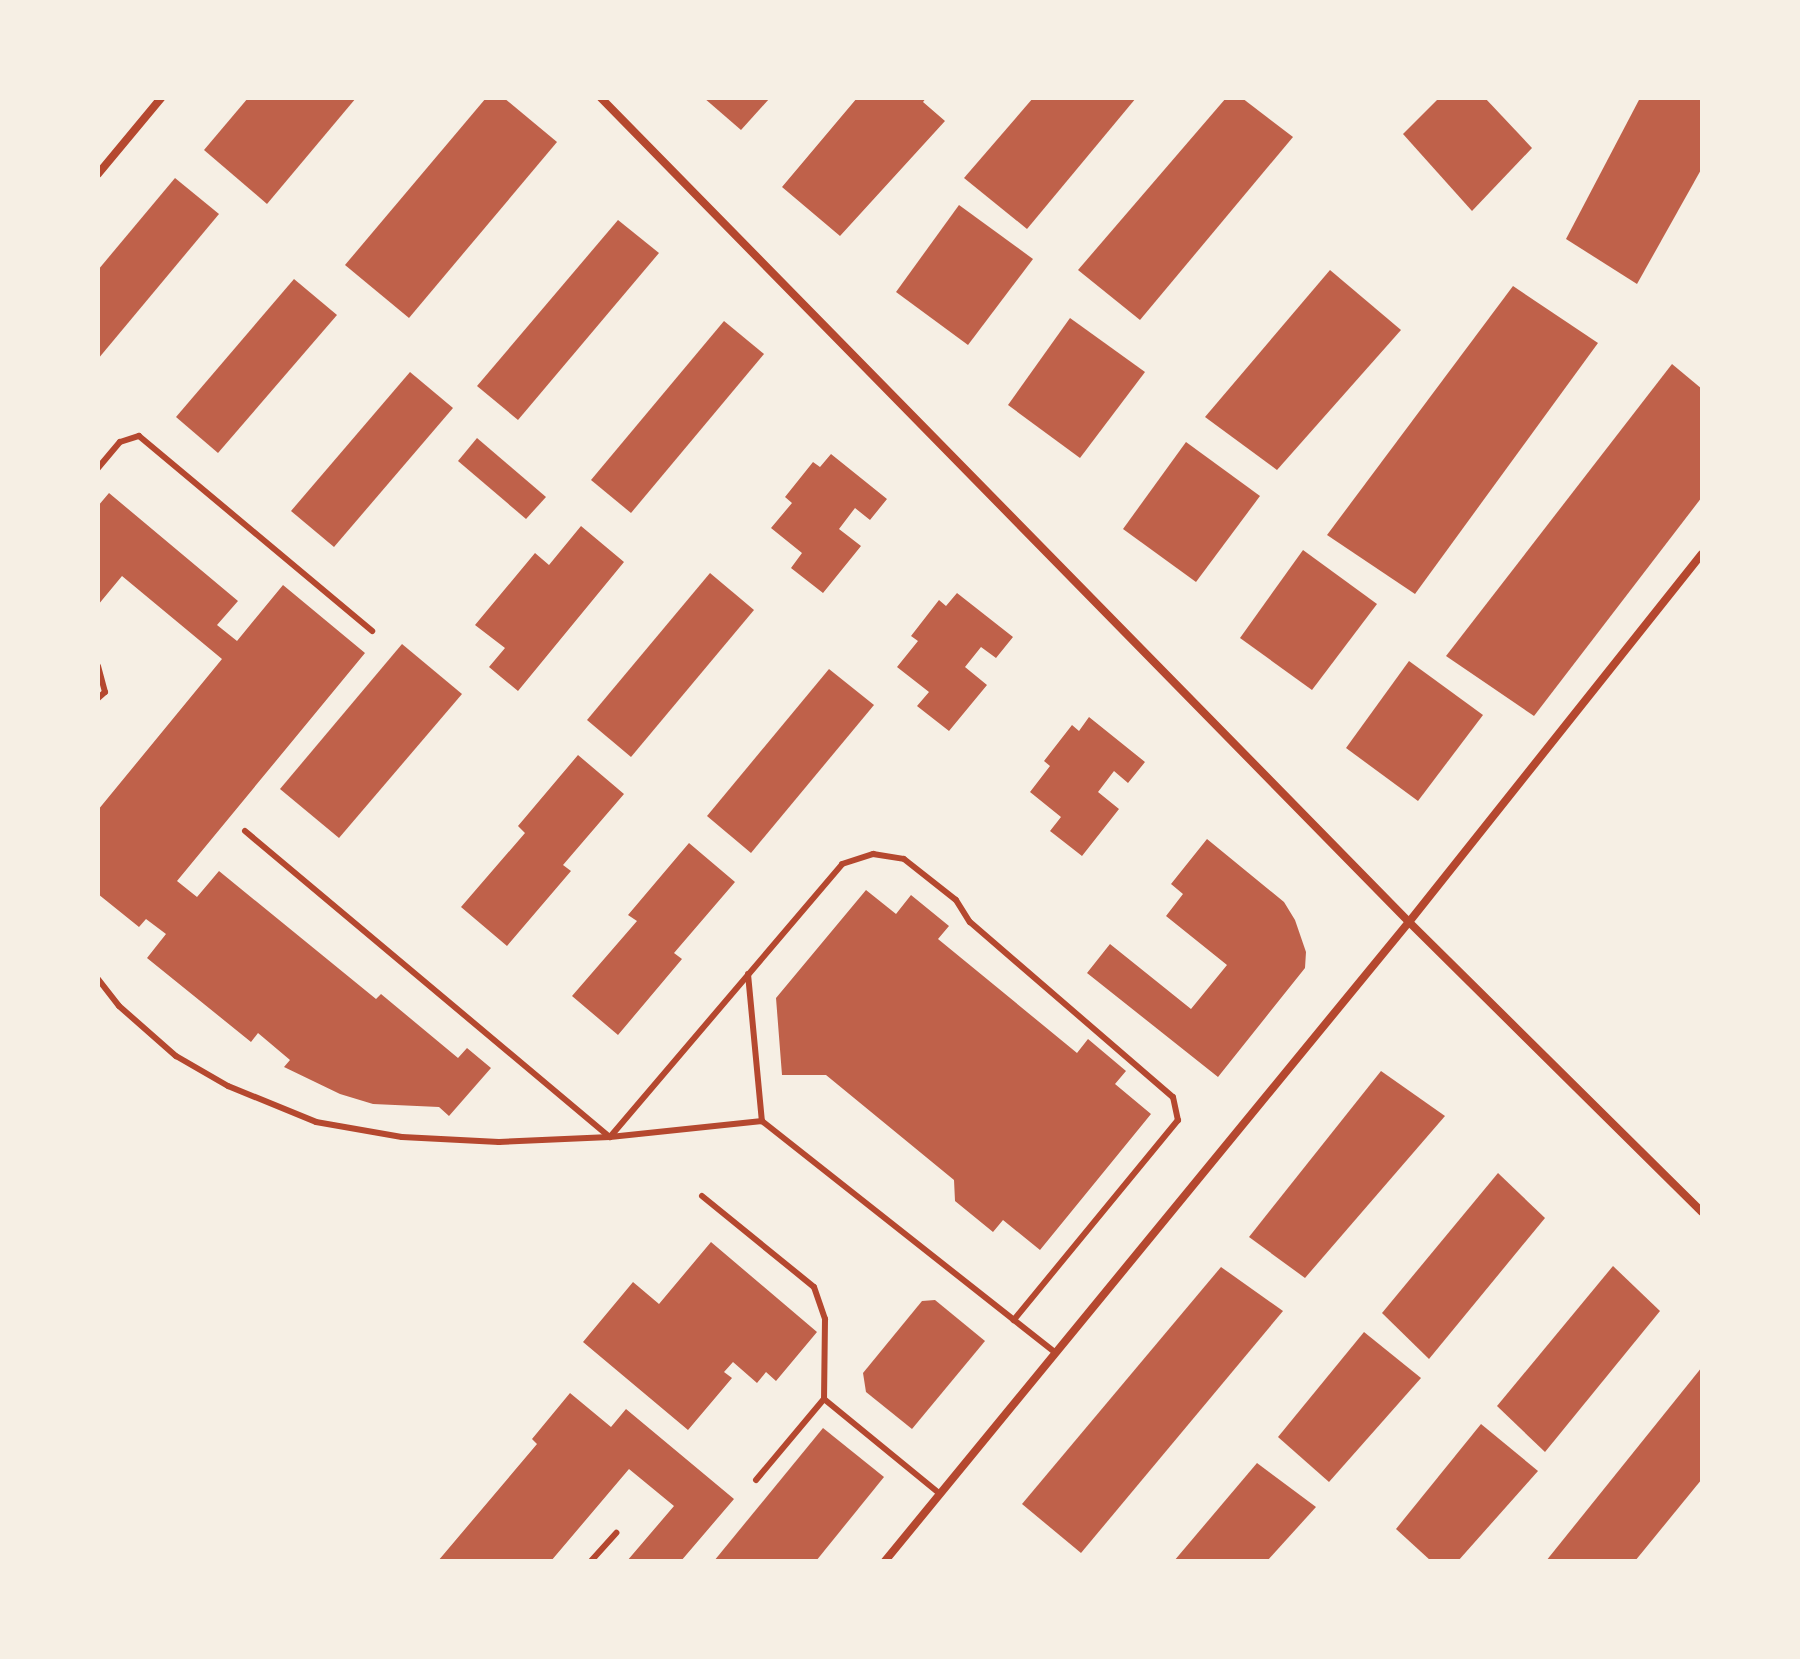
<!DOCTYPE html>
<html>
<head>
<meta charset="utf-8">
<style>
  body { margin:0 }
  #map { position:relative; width:1800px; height:1659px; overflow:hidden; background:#f6efe4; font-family:"Sofia Sans Condensed",sans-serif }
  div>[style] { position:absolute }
  .building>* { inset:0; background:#bf614a }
  .service>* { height:6px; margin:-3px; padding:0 3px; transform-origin:3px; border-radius:3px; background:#b5482f }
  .minor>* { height:8px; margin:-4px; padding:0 4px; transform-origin:4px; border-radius:4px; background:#b5482f }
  span { translate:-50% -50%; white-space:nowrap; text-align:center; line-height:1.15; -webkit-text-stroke:7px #f6efe4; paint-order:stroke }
  .frame { position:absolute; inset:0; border:100px solid #f6efe4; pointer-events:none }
</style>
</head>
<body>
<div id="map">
  <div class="building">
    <div style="clip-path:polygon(248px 98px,356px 98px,267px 204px,204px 150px)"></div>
    <div style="clip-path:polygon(486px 98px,504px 98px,557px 142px,409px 318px,345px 265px)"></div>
    <div style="clip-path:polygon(704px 98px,770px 98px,741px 130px)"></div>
    <div style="clip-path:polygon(857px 98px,926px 98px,923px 102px,945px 121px,840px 236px,782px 187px)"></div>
    <div style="clip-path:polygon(1033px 98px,1136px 98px,1027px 229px,964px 178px)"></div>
    <div style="clip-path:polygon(1226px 98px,1242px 98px,1293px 137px,1140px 320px,1078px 270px)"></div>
    <div style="clip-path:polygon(1439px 98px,1485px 98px,1532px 148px,1472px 211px,1403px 134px)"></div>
    <div style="clip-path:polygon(1640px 98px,1702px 98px,1702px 168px,1637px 284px,1566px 239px)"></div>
    <div style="clip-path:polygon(175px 178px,219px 214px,98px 359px,98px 270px)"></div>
    <div style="clip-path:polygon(959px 205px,1033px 259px,968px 345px,896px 292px)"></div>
    <div style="clip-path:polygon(618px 220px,659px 253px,518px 420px,477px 386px)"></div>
    <div style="clip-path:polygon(1330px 270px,1401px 330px,1277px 470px,1205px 417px)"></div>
    <div style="clip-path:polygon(294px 279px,337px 315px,218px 453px,176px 417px)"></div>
    <div style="clip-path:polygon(1513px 286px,1598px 343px,1415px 594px,1327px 535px)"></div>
    <div style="clip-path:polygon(1070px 318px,1145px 372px,1080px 458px,1008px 405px)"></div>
    <div style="clip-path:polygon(724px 321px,764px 354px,631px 513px,591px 480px)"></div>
    <div style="clip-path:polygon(1672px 364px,1702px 389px,1702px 497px,1534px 716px,1446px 656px)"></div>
    <div style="clip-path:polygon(410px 372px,453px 408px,334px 547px,291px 511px)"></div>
    <div style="clip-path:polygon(477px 438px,546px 497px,526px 519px,458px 461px)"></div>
    <div style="clip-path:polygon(1186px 442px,1260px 496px,1196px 582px,1123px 529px)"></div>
    <div style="clip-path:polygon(831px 454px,887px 499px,870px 520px,855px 508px,839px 529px,861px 546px,823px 593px,791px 568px,802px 553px,771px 528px,792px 503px,785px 497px,813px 462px,820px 467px)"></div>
    <div style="clip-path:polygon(109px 493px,238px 601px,217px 625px,237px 641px,283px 585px,365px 653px,177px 881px,197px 897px,219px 871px,376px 999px,381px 994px,458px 1058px,467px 1048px,491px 1068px,449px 1116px,439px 1107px,373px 1104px,340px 1094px,284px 1067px,290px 1060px,258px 1033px,251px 1042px,147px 958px,166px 934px,146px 919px,139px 927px,98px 894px,98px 810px,222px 659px,122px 576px,98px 605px,98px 506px)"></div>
    <div style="clip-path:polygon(581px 526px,624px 562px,518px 691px,489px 667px,505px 648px,475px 625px,535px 553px,549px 565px)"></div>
    <div style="clip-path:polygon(1303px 550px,1377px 604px,1312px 690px,1240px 638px)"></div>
    <div style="clip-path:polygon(710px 573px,754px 610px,631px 757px,587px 720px)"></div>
    <div style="clip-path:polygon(957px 593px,1013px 637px,996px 658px,981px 647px,965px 667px,987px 685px,949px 731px,917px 706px,929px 692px,897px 667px,918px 641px,911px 636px,939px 600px,946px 606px)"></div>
    <div style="clip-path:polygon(402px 644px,462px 694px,339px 838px,280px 789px)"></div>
    <div style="clip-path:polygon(1409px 661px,1483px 715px,1418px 801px,1346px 748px)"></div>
    <div style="clip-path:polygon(829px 669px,874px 705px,751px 853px,707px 816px)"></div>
    <div style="clip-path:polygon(1089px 717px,1145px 762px,1128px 783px,1114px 771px,1098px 792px,1119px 809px,1082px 856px,1050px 831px,1061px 817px,1030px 792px,1050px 766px,1044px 761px,1072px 725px,1079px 731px)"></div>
    <div style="clip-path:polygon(578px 755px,624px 794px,563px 865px,571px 871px,507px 946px,461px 907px,525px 833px,518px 826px)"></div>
    <div style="clip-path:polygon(1207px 839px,1284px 902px,1295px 920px,1306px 952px,1305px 968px,1218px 1077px,1087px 973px,1110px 944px,1191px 1009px,1227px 965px,1166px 916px,1183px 894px,1171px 884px)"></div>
    <div style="clip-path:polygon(689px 843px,735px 882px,674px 953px,682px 959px,618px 1035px,572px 996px,637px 921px,628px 915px)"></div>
    <div style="clip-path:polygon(866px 890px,896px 914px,911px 895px,949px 926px,938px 939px,1077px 1053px,1088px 1039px,1126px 1071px,1115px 1084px,1151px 1114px,1040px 1250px,1003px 1220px,993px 1232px,955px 1201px,954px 1180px,826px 1075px,782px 1075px,776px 998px)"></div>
    <div style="clip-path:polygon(1381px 1071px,1445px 1116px,1305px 1278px,1249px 1237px)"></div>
    <div style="clip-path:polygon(1498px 1173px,1545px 1218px,1429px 1359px,1382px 1313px)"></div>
    <div style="clip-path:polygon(711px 1242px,817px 1332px,776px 1381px,766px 1372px,757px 1383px,733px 1362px,724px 1372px,732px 1378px,688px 1430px,583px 1342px,633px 1282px,659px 1304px)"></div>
    <div style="clip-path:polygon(1613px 1266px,1660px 1311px,1545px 1452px,1497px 1406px)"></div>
    <div style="clip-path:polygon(1221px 1267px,1283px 1311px,1081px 1553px,1022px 1504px)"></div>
    <div style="clip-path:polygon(935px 1300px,985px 1341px,912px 1429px,866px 1392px,863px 1373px,922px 1301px)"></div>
    <div style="clip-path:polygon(1364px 1332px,1421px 1378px,1329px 1482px,1278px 1437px)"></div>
    <div style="clip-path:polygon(1702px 1367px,1702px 1479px,1635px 1561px,1546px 1561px)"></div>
    <div style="clip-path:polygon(570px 1393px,611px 1427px,626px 1409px,734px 1499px,681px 1561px,627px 1561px,674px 1506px,629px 1469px,551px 1561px,438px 1561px,537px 1444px,532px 1439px)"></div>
    <div style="clip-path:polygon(1481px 1424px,1538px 1471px,1458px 1561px,1431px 1561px,1396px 1529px)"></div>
    <div style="clip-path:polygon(823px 1428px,884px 1477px,816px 1561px,714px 1561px)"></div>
    <div style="clip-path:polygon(1257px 1463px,1316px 1507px,1267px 1561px,1174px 1561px)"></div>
  </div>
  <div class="service">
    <div style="left:98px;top:468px;width:34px;rotate:-50deg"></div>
    <div style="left:120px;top:442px;width:20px;rotate:-18deg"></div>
    <div style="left:139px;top:436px;width:304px;rotate:39.9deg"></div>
    <div style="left:98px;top:666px;width:27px;rotate:75deg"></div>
    <div style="left:105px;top:692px;width:9px;rotate:139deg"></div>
    <div style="left:245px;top:831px;width:476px;rotate:40deg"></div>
    <div style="left:610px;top:1137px;width:358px;rotate:-49.6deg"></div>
    <div style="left:842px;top:864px;width:33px;rotate:-18deg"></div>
    <div style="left:873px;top:854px;width:31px;rotate:9deg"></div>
    <div style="left:904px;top:859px;width:66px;rotate:38.3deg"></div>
    <div style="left:956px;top:900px;width:26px;rotate:58deg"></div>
    <div style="left:970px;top:922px;width:268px;rotate:40.8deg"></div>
    <div style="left:1173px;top:1097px;width:24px;rotate:78deg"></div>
    <div style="left:1178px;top:1120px;width:259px;rotate:129.4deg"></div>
    <div style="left:748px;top:974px;width:148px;rotate:84.6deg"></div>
    <div style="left:98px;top:979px;width:34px;rotate:52deg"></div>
    <div style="left:119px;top:1006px;width:76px;rotate:41.3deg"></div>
    <div style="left:176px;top:1056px;width:60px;rotate:30deg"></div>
    <div style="left:228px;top:1086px;width:95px;rotate:22.2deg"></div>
    <div style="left:316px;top:1122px;width:87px;rotate:9.9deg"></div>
    <div style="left:402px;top:1137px;width:97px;rotate:3deg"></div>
    <div style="left:499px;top:1142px;width:111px;rotate:-2.6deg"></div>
    <div style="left:610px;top:1137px;width:153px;rotate:-6deg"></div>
    <div style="left:762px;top:1121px;width:373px;rotate:38.3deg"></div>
    <div style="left:702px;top:1196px;width:144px;rotate:39.1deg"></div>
    <div style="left:814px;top:1287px;width:34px;rotate:71deg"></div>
    <div style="left:825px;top:1319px;width:80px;rotate:90.7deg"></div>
    <div style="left:824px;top:1399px;width:150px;rotate:39.3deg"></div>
    <div style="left:756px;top:1480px;width:106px;rotate:-50deg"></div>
    <div style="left:591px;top:1561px;width:38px;rotate:-48deg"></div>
  </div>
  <div class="minor">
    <div style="left:601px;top:98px;width:1154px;rotate:45.56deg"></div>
    <div style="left:1409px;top:922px;width:412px;rotate:44.7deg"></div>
    <div style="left:98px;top:174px;width:99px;rotate:-50.3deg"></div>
    <div style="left:885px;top:1561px;width:826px;rotate:-50.65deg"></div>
    <div style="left:1409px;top:922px;width:470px;rotate:-51.5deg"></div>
  </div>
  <div class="frame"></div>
</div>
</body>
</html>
